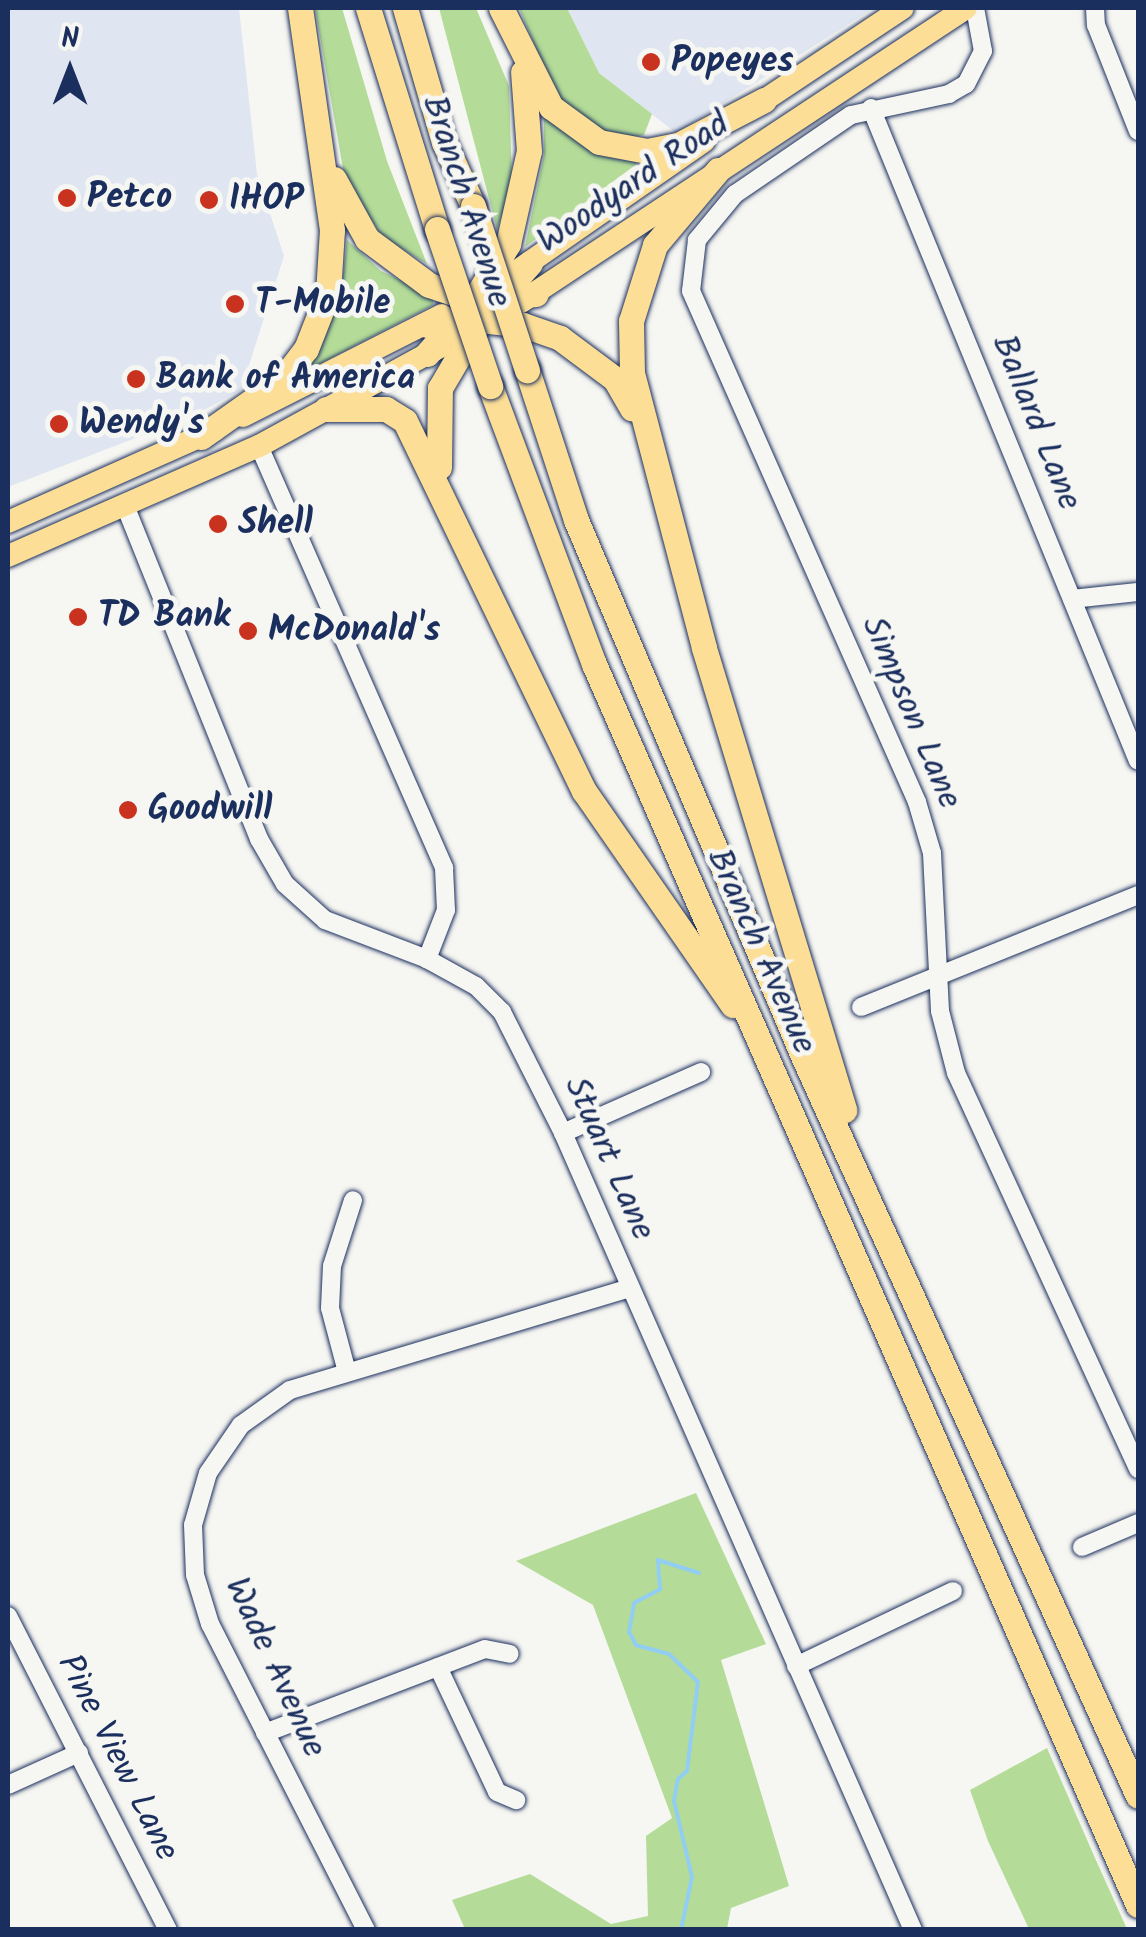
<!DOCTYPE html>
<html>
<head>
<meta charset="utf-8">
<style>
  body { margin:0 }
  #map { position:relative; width:1146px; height:1937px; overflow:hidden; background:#f6f6f2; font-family:Kalam,sans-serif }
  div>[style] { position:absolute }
  .built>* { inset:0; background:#e0e6f1 }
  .green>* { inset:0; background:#b4dc98 }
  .stream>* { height:4px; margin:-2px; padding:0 2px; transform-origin:2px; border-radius:2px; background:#92cdf2 }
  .roads { filter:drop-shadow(0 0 2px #1b2f5e) drop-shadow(0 0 2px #1b2f5e) }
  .minor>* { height:18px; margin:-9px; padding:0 9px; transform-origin:9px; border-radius:9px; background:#f6f6f2 }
  .major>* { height:22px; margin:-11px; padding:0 11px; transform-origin:11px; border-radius:11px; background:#fcde96 }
  .highway>* { height:25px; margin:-12.5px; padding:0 12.5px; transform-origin:12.5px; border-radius:12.5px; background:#fcde96 }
  .bridges { filter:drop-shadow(0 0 2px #1b2f5e) drop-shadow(0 0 2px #1b2f5e) }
  .highway-bridge>* { height:25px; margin:-12.5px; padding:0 12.5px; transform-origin:12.5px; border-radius:12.5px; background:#fcde96 }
  .dots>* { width:28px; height:28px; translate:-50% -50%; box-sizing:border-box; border:5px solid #f6f6f2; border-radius:50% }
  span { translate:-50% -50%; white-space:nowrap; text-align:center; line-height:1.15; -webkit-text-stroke:10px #f6f6f2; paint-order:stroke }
  .poi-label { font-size:35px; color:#1b2f5e; font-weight:700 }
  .left { translate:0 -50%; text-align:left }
  .street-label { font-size:35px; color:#1b2f5e }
  .frame { position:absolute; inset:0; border:10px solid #1b2f5e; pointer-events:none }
  .north { position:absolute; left:20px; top:20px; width:100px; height:100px; -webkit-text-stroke:8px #f6f6f2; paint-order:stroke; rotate:0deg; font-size:28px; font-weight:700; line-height:40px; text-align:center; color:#1b2f5e }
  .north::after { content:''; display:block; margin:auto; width:35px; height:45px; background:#1b2f5e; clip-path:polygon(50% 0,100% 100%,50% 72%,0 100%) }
</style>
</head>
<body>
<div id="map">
  <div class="built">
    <div style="clip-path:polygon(8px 8px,239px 8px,257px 174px,284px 256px,241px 390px,193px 416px,8px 487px)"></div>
    <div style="clip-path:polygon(567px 8px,874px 8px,676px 133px,599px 73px)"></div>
  </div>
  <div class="green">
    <div style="clip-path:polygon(315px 8px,342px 8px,387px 161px,427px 264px,383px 237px,345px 180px)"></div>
    <div style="clip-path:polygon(439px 8px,476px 8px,509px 86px,512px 183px,497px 229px)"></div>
    <div style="clip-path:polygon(519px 8px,567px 8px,599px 73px,652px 114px,644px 135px,622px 139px,586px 126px,559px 102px)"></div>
    <div style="clip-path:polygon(544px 117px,593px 153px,638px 163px,525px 247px,544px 155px)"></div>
    <div style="clip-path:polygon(347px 240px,381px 271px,433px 296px,433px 305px,304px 372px,340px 303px)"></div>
    <div style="clip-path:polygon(696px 1493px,766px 1644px,721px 1660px,789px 1886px,731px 1908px,727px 1929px,465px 1929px,452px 1900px,530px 1874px,611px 1924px,648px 1916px,646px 1836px,672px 1818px,593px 1605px,516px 1561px)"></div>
    <div style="clip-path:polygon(1047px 1748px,1095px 1858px,1127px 1929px,1029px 1929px,988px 1841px,970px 1790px)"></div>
  </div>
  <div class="stream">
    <div style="left:681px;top:1930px;width:54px;rotate:-78.3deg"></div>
    <div style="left:692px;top:1877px;width:78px;rotate:-103.3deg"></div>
    <div style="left:674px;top:1801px;width:22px;rotate:-80deg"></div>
    <div style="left:678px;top:1779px;width:12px;rotate:-42deg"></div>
    <div style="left:687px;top:1771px;width:90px;rotate:-83deg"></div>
    <div style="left:698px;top:1682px;width:40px;rotate:-136deg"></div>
    <div style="left:669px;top:1654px;width:34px;rotate:-165deg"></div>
    <div style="left:636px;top:1645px;width:15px;rotate:-118deg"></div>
    <div style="left:629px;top:1632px;width:29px;rotate:-80deg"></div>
    <div style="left:634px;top:1603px;width:30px;rotate:-28deg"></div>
    <div style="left:660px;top:1589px;width:29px;rotate:-94deg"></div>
    <div style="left:658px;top:1560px;width:43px;rotate:17.6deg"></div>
  </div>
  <div class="roads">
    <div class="minor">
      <div style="left:975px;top:8px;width:44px;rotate:79.5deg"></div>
      <div style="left:983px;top:51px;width:37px;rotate:117deg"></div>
      <div style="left:966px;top:84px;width:20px;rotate:150deg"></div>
      <div style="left:949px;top:94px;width:100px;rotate:167.9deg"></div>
      <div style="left:851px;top:115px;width:140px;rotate:145.7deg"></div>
      <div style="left:735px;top:194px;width:60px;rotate:129.6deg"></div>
      <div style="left:697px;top:240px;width:51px;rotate:96.7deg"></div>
      <div style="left:691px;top:291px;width:559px;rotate:66.14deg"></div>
      <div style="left:917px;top:802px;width:53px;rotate:73.6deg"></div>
      <div style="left:932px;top:853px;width:158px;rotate:87.1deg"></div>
      <div style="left:940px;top:1011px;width:64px;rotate:75.5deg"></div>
      <div style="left:956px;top:1073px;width:436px;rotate:65.3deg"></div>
      <div style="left:1095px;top:8px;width:17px;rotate:87deg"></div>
      <div style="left:1096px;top:25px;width:114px;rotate:68.4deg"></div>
      <div style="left:871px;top:108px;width:705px;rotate:67.76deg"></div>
      <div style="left:259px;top:446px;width:461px;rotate:66.3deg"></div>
      <div style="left:444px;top:868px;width:42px;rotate:87.3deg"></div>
      <div style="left:446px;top:910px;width:53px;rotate:111.2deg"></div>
      <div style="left:126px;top:508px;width:357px;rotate:68.1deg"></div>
      <div style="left:259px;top:839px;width:52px;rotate:60deg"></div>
      <div style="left:285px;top:884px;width:54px;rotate:42deg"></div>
      <div style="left:325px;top:920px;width:109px;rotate:20.9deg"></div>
      <div style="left:427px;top:959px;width:56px;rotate:28.9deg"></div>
      <div style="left:476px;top:986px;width:37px;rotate:45deg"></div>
      <div style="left:502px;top:1012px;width:136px;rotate:63.2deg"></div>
      <div style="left:563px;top:1133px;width:870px;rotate:66.29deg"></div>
      <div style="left:1072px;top:599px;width:66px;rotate:-6.1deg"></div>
      <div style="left:861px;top:1007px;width:299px;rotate:-22deg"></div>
      <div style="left:563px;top:1133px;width:151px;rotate:-23.8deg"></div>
      <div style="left:347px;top:1372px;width:66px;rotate:-104.9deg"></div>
      <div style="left:330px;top:1308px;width:42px;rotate:-87.3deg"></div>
      <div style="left:332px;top:1266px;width:69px;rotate:-72.3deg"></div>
      <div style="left:1082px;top:1547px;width:61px;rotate:-23.2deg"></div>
      <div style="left:8px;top:1616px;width:352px;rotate:63deg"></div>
      <div style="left:796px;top:1666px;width:174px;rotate:-25.5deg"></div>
      <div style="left:438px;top:1667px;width:138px;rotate:64.7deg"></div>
      <div style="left:497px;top:1792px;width:21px;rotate:23deg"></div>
      <div style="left:265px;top:1733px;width:235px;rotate:-20.9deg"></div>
      <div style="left:485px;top:1649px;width:25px;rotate:11deg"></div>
      <div style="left:8px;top:1785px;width:78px;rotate:-24.3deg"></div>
      <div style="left:366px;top:1930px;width:343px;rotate:-117deg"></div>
      <div style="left:210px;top:1624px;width:51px;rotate:-107deg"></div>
      <div style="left:195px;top:1575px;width:50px;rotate:-92.3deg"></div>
      <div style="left:193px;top:1525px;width:54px;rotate:-73.9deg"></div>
      <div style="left:208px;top:1473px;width:58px;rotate:-55.5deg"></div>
      <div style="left:241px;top:1425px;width:60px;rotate:-35.5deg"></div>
      <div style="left:290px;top:1390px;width:355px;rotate:-16.7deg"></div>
    </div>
    <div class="major">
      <div style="left:751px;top:109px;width:182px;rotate:-33.6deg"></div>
      <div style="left:517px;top:271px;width:228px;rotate:-34.8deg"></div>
      <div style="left:521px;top:302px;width:533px;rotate:-33.45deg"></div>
      <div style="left:243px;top:416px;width:223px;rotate:-26.9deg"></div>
      <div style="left:8px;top:522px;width:227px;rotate:-24deg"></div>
      <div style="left:8px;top:556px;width:274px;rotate:-23.7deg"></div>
      <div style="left:259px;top:446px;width:206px;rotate:-28.7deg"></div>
    </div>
    <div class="highway">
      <div style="left:368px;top:8px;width:232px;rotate:72.7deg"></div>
      <div style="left:405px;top:8px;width:140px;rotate:73.8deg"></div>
      <div style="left:444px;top:142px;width:70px;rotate:65.6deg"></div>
      <div style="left:501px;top:8px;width:111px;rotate:63.2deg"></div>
      <div style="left:551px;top:107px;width:59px;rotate:36.1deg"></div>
      <div style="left:599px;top:142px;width:49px;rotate:10.6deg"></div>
      <div style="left:647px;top:151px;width:32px;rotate:-11deg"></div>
      <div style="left:678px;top:145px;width:97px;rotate:-27.6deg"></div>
      <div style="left:718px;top:170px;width:98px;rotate:130deg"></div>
      <div style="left:655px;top:245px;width:80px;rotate:107.5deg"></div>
      <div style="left:631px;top:321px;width:52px;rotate:88.9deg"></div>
      <div style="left:632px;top:373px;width:284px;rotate:75.3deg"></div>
      <div style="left:704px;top:648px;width:483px;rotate:73.1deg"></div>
      <div style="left:334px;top:179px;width:68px;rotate:61.2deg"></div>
      <div style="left:367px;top:239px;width:77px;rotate:36.6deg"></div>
      <div style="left:429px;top:285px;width:47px;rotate:18.4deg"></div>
      <div style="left:474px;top:300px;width:62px;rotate:-5.5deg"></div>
      <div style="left:426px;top:325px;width:54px;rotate:-5.3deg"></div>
      <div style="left:480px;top:320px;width:43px;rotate:6.6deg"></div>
      <div style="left:523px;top:325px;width:39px;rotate:19deg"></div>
      <div style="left:560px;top:338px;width:69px;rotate:36.7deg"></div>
      <div style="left:615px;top:379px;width:34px;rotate:60deg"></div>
      <div style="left:427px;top:354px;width:72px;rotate:-49deg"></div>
      <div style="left:474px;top:300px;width:66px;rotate:-58.7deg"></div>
      <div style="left:508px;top:244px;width:95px;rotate:-77.3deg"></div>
      <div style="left:529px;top:151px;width:79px;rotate:-94.3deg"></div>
      <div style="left:527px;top:370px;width:158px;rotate:71.9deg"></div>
      <div style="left:576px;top:520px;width:582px;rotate:67.05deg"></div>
      <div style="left:803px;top:1056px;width:812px;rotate:65.64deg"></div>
      <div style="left:490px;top:386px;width:297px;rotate:69.5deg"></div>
      <div style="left:594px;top:664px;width:1355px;rotate:66.33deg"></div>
      <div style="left:326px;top:409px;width:60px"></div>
      <div style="left:386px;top:409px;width:22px;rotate:32deg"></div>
      <div style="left:405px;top:421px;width:411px;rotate:64.2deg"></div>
      <div style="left:584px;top:791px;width:261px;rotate:55.2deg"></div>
      <div style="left:201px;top:437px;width:100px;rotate:-35.3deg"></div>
      <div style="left:283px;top:379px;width:38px;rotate:-53deg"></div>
      <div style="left:306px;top:349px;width:60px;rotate:-68.6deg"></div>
      <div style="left:328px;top:293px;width:63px;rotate:-86.4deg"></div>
      <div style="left:332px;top:230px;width:224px;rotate:-98.2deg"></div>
      <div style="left:439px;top:467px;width:79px;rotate:-89.3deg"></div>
      <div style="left:440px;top:388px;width:79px;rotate:-59.5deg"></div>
      <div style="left:480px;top:320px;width:76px;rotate:-48.7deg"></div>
    </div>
  </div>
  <div class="bridges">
    <div class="highway-bridge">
      <div style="left:473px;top:206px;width:173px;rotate:71.8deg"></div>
      <div style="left:437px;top:229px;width:166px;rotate:71.3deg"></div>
    </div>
  </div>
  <div class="dots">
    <div style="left:651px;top:62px;background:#c8321e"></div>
    <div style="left:67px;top:198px;background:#c8321e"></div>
    <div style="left:209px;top:200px;background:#c8321e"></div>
    <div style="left:235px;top:304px;background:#c8321e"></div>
    <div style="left:136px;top:379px;background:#c8321e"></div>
    <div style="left:59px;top:424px;background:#c8321e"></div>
    <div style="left:218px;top:524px;background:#c8321e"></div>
    <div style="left:78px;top:617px;background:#c8321e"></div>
    <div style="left:248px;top:631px;background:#c8321e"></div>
    <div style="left:128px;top:810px;background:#c8321e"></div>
  </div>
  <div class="poi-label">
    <span class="left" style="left:671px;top:62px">Popeyes</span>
    <span class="left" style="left:87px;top:198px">Petco</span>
    <span class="left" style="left:229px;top:200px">IHOP</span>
    <span class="left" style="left:255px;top:304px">T-Mobile</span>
    <span class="left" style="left:156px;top:379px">Bank of America</span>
    <span class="left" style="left:79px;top:424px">Wendy's</span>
    <span class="left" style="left:238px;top:524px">Shell</span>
    <span class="left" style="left:98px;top:617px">TD Bank</span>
    <span class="left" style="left:268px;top:631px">McDonald's</span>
    <span class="left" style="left:148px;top:810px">Goodwill</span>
  </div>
  <div class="street-label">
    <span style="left:634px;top:184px;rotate:-34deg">Woodyard Road</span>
    <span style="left:465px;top:202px;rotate:72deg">Branch Avenue</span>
    <span style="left:1035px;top:423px;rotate:68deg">Ballard Lane</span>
    <span style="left:910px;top:713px;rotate:67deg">Simpson Lane</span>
    <span style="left:760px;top:952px;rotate:66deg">Branch Avenue</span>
    <span style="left:608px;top:1159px;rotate:66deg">Stuart Lane</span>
    <span style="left:274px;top:1668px;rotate:65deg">Wade Avenue</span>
    <span style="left:117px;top:1758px;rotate:63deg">Pine View Lane</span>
  </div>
  <div class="frame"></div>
  <div class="north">N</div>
</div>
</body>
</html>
